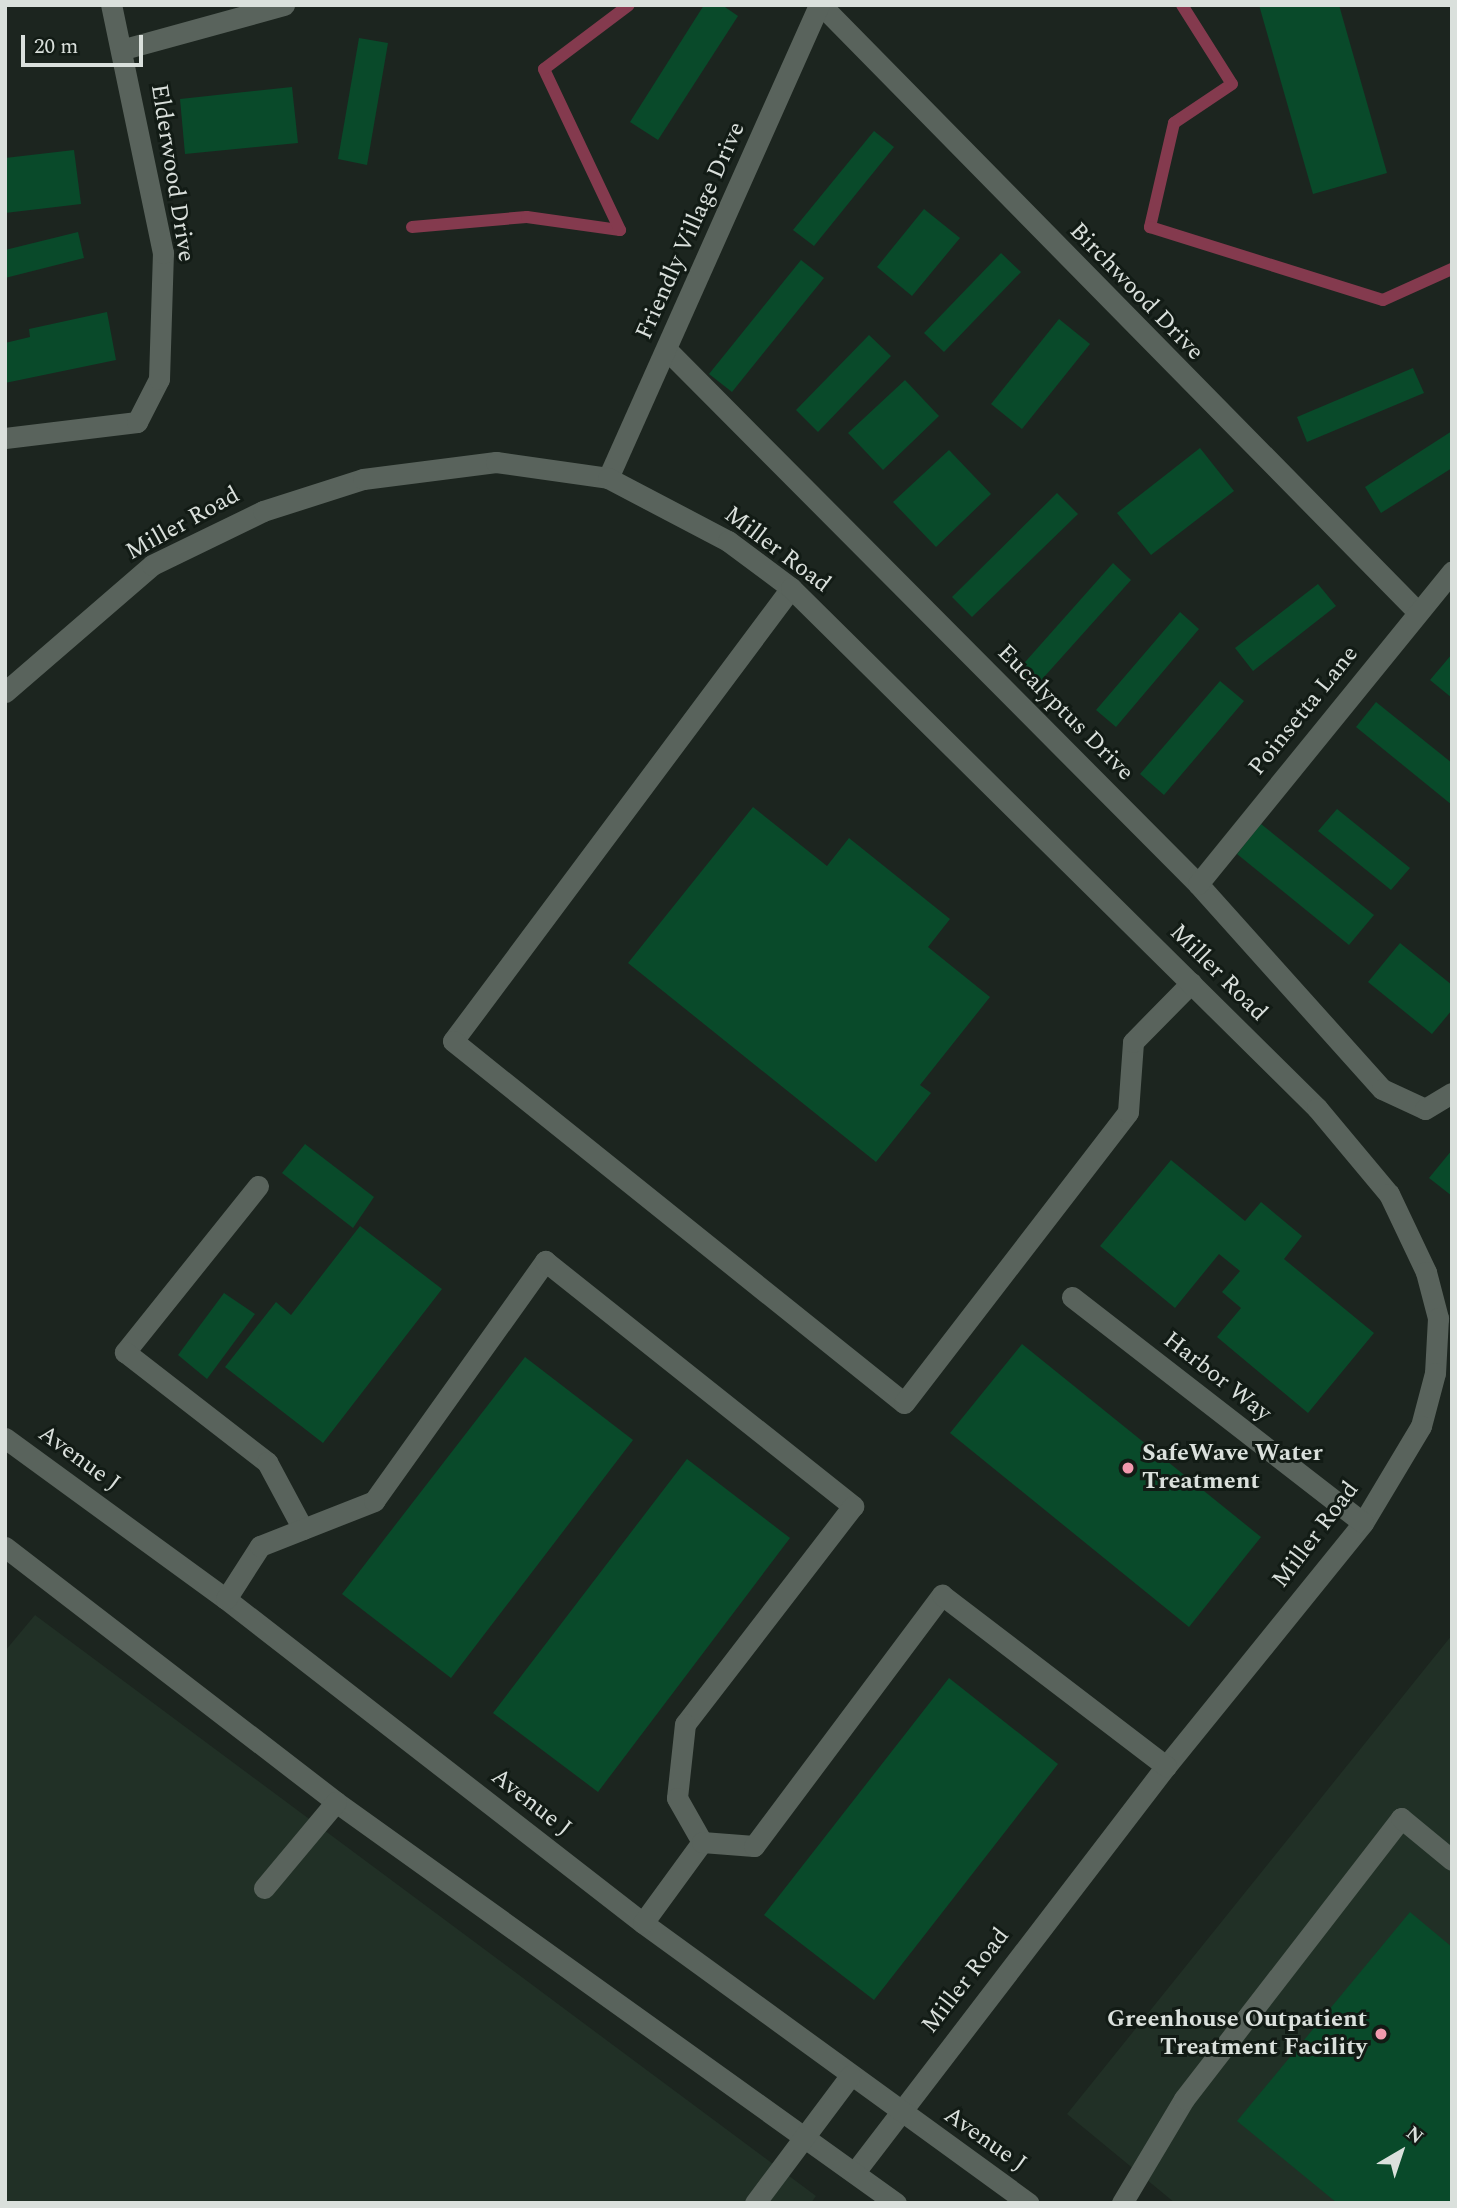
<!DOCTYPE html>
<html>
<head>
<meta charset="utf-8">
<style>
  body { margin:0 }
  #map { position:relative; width:1457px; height:2208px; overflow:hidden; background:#1c251f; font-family:Spectral,serif }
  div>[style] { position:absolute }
  .built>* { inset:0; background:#213026 }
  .stream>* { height:12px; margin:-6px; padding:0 6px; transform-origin:6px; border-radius:6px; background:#843a4e }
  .building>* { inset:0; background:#094a2a }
  .minor>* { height:21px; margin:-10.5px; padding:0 10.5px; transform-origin:10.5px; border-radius:10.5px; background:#59635c }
  .dots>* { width:19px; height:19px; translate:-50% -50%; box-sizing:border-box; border:4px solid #121b15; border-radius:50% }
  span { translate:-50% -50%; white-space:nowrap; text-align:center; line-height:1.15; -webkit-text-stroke:6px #121b15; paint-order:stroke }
  .street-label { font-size:24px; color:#dae0dc }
  .poi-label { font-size:24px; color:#dae0dc; font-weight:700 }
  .left { translate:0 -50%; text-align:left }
  .right { translate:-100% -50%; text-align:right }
  .frame { position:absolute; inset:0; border:7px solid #dae0dc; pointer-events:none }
  .north { position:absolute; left:1366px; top:2117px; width:70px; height:70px; -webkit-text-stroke:5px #121b15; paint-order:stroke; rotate:39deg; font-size:19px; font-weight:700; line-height:28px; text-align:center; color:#dae0dc }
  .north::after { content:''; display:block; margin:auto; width:24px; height:32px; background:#dae0dc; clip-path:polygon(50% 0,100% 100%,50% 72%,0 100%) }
  .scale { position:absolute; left:21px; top:35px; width:122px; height:32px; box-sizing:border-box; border:4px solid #dae0dc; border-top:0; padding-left:9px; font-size:21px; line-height:24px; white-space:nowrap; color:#dae0dc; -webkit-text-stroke:5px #121b15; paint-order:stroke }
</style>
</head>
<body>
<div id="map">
  <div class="built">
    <div style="clip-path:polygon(35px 1615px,816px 2196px,811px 2203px,5px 2203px,5px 1651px)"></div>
    <div style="clip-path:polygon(1452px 1635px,1452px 2203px,1175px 2203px,1067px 2114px)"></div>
  </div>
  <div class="stream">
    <div style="left:1182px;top:5px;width:93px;rotate:57.7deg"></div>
    <div style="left:1232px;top:84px;width:70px;rotate:146.1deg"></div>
    <div style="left:1174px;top:123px;width:107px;rotate:103deg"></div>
    <div style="left:1150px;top:227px;width:244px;rotate:17.4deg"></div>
    <div style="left:1383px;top:300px;width:76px;rotate:-24.2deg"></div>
    <div style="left:412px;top:227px;width:115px;rotate:-5deg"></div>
    <div style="left:527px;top:217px;width:94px;rotate:8deg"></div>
    <div style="left:620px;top:230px;width:178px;rotate:-115.3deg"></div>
    <div style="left:544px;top:69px;width:106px;rotate:-37deg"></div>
  </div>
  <div class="building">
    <div style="clip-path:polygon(704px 5px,722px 5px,738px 16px,658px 140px,630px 122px)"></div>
    <div style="clip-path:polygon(1259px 5px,1339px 5px,1387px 173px,1313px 194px)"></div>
    <div style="clip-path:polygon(359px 38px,388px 43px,367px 165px,338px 159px)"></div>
    <div style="clip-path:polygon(292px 87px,298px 143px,185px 154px,180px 99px)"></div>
    <div style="clip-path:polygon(874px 131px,894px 147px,814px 246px,793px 230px)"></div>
    <div style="clip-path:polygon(74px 150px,81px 204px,5px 213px,5px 158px)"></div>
    <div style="clip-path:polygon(924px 209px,960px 238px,912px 296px,877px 267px)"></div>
    <div style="clip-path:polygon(78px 232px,84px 258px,5px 278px,5px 250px)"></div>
    <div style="clip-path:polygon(1001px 253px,1021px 272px,944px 352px,924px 333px)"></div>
    <div style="clip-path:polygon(801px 260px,824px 278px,732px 392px,709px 374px)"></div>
    <div style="clip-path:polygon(107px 312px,116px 360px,5px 383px,5px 343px,30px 337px,29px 329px)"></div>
    <div style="clip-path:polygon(1059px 319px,1090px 344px,1022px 429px,991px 404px)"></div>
    <div style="clip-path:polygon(869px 335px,891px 356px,818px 432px,796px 410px)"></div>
    <div style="clip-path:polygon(1413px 368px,1424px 393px,1307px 442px,1297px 417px)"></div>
    <div style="clip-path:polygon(905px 380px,939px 416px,883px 470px,848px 433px)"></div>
    <div style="clip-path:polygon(1452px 431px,1452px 468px,1381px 513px,1365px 487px)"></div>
    <div style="clip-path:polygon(1200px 448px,1234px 491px,1151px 555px,1117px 513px)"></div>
    <div style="clip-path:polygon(949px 450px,991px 494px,936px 547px,893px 502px)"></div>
    <div style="clip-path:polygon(1057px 493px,1078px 514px,972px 617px,952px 597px)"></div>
    <div style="clip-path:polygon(1113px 563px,1131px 580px,1036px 686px,1018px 670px)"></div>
    <div style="clip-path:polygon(1318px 584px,1336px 606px,1253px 671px,1235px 648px)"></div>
    <div style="clip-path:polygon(1180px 612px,1199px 629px,1116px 727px,1096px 710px)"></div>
    <div style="clip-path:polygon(1452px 654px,1452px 698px,1430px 680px)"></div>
    <div style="clip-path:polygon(1220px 681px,1244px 701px,1164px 795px,1140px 774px)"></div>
    <div style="clip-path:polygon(1376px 702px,1452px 763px,1452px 805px,1356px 727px)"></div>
    <div style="clip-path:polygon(753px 807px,827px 866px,849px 838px,950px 919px,928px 947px,990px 997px,920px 1085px,931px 1093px,876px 1162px,628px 963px)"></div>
    <div style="clip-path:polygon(1337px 809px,1410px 868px,1391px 890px,1318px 831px)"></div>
    <div style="clip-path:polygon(1261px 824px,1374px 915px,1349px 945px,1237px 854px)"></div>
    <div style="clip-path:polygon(1400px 943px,1452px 985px,1452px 1010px,1432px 1034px,1368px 982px)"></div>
    <div style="clip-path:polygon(305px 1144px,374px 1197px,353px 1228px,282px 1173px)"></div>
    <div style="clip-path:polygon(1452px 1150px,1452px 1196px,1429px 1178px)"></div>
    <div style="clip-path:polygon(1171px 1160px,1245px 1221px,1261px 1202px,1302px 1236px,1284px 1259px,1374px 1333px,1308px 1413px,1217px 1337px,1241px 1308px,1222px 1292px,1240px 1271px,1219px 1254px,1175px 1308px,1100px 1246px)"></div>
    <div style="clip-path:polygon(360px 1226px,442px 1289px,323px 1443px,225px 1367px,276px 1302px,291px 1315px)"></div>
    <div style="clip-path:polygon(224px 1293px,255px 1314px,207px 1379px,178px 1355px)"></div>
    <div style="clip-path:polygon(1022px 1344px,1261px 1537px,1189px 1627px,950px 1433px)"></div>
    <div style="clip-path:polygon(525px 1357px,633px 1440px,451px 1678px,342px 1594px)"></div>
    <div style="clip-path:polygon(687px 1459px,790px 1538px,598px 1792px,493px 1713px)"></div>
    <div style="clip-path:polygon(949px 1678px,1058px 1764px,874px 2000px,764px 1915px)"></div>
    <div style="clip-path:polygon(1410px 1912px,1452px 1947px,1452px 2203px,1337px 2203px,1237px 2121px)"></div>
  </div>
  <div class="minor">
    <div style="left:821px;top:5px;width:851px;rotate:45.48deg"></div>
    <div style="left:124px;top:49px;width:166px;rotate:-15.4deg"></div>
    <div style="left:667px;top:350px;width:753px;rotate:45.16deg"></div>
    <div style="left:1198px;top:884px;width:275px;rotate:48.1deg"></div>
    <div style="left:1382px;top:1089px;width:47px;rotate:24.9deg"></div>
    <div style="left:1425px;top:1109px;width:31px;rotate:-31deg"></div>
    <div style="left:5px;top:438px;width:133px;rotate:-6.9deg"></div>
    <div style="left:137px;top:422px;width:48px;rotate:-62.9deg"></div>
    <div style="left:159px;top:379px;width:126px;rotate:-88.2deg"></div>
    <div style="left:163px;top:253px;width:253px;rotate:-101.8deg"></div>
    <div style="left:608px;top:478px;width:518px;rotate:-65.96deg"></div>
    <div style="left:791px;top:588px;width:565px;rotate:126.73deg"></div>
    <div style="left:453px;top:1041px;width:578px;rotate:38.75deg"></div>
    <div style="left:904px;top:1403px;width:367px;rotate:-52.4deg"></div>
    <div style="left:1128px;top:1112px;width:70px;rotate:-85.9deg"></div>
    <div style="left:1133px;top:1042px;width:83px;rotate:-45.5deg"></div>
    <div style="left:5px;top:692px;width:194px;rotate:-40.8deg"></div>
    <div style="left:152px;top:565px;width:123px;rotate:-25.9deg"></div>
    <div style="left:263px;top:511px;width:105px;rotate:-17.7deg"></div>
    <div style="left:363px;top:479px;width:134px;rotate:-7.3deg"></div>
    <div style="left:496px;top:462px;width:113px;rotate:8.1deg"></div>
    <div style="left:608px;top:478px;width:136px;rotate:27.7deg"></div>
    <div style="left:728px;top:541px;width:79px;rotate:36.7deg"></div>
    <div style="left:791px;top:588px;width:740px;rotate:44.67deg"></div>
    <div style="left:1317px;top:1108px;width:112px;rotate:50.1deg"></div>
    <div style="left:1389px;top:1194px;width:86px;rotate:64.6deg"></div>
    <div style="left:1426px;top:1272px;width:48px;rotate:75.4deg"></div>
    <div style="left:1438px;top:1318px;width:55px;rotate:93.1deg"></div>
    <div style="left:1435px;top:1373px;width:55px;rotate:104.8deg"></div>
    <div style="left:1421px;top:1426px;width:113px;rotate:120.9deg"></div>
    <div style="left:1363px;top:1523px;width:313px;rotate:129deg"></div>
    <div style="left:1166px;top:1766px;width:511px;rotate:127.45deg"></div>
    <div style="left:1198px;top:884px;width:403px;rotate:-50.9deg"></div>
    <div style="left:258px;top:1186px;width:213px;rotate:128.7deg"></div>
    <div style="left:125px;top:1352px;width:180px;rotate:37.8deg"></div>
    <div style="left:267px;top:1462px;width:76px;rotate:61.8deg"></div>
    <div style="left:1072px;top:1297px;width:368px;rotate:37.8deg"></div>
    <div style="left:5px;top:1438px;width:273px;rotate:36.1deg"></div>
    <div style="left:226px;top:1599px;width:528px;rotate:37.85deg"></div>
    <div style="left:643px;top:1923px;width:477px;rotate:36deg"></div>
    <div style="left:5px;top:1547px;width:418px;rotate:37.6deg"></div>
    <div style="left:336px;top:1802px;width:689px;rotate:35.61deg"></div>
    <div style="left:226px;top:1599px;width:63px;rotate:-57.3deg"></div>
    <div style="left:260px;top:1546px;width:123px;rotate:-21.5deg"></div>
    <div style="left:374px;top:1501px;width:295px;rotate:-54.5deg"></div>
    <div style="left:545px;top:1261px;width:394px;rotate:38.5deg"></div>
    <div style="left:853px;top:1506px;width:275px;rotate:127.6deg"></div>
    <div style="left:685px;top:1724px;width:74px;rotate:96.2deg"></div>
    <div style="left:677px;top:1798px;width:51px;rotate:60.4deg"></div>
    <div style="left:702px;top:1842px;width:100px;rotate:126.1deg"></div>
    <div style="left:702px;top:1842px;width:52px;rotate:4.4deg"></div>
    <div style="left:754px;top:1846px;width:314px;rotate:-53.2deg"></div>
    <div style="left:942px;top:1595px;width:282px;rotate:37.4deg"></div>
    <div style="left:264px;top:1888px;width:112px;rotate:-50.1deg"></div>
    <div style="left:755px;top:2203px;width:159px;rotate:-53.2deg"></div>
    <div style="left:1122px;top:2203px;width:121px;rotate:-59.2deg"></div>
    <div style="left:1184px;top:2099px;width:355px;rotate:-52.3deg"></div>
    <div style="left:1401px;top:1818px;width:66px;rotate:39.5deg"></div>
  </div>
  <div class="dots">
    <div style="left:1128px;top:1468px;background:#f29aae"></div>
    <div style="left:1381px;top:2034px;background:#f29aae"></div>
  </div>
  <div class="street-label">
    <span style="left:172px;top:173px;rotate:81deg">Elderwood Drive</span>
    <span style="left:691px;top:231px;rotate:-66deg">Friendly Village Drive</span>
    <span style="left:1136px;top:292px;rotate:46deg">Birchwood Drive</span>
    <span style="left:183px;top:524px;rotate:-29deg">Miller Road</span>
    <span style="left:777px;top:550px;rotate:37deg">Miller Road</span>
    <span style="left:1304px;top:711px;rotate:-51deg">Poinsetta Lane</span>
    <span style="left:1065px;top:713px;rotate:45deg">Eucalyptus Drive</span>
    <span style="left:1218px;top:973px;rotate:45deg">Miller Road</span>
    <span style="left:1217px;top:1377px;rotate:38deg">Harbor Way</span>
    <span style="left:79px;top:1459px;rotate:36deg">Avenue J</span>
    <span style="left:1316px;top:1535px;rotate:-53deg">Miller Road</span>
    <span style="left:531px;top:1803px;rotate:38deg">Avenue J</span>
    <span style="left:966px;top:1981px;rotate:-52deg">Miller Road</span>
    <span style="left:985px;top:2140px;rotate:35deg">Avenue J</span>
  </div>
  <div class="poi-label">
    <span class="left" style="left:1142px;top:1468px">SafeWave Water<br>Treatment</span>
    <span class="right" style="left:1367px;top:2034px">Greenhouse Outpatient<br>Treatment Facility</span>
  </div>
  <div class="frame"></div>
  <div class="north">N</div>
  <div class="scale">20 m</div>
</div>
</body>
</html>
